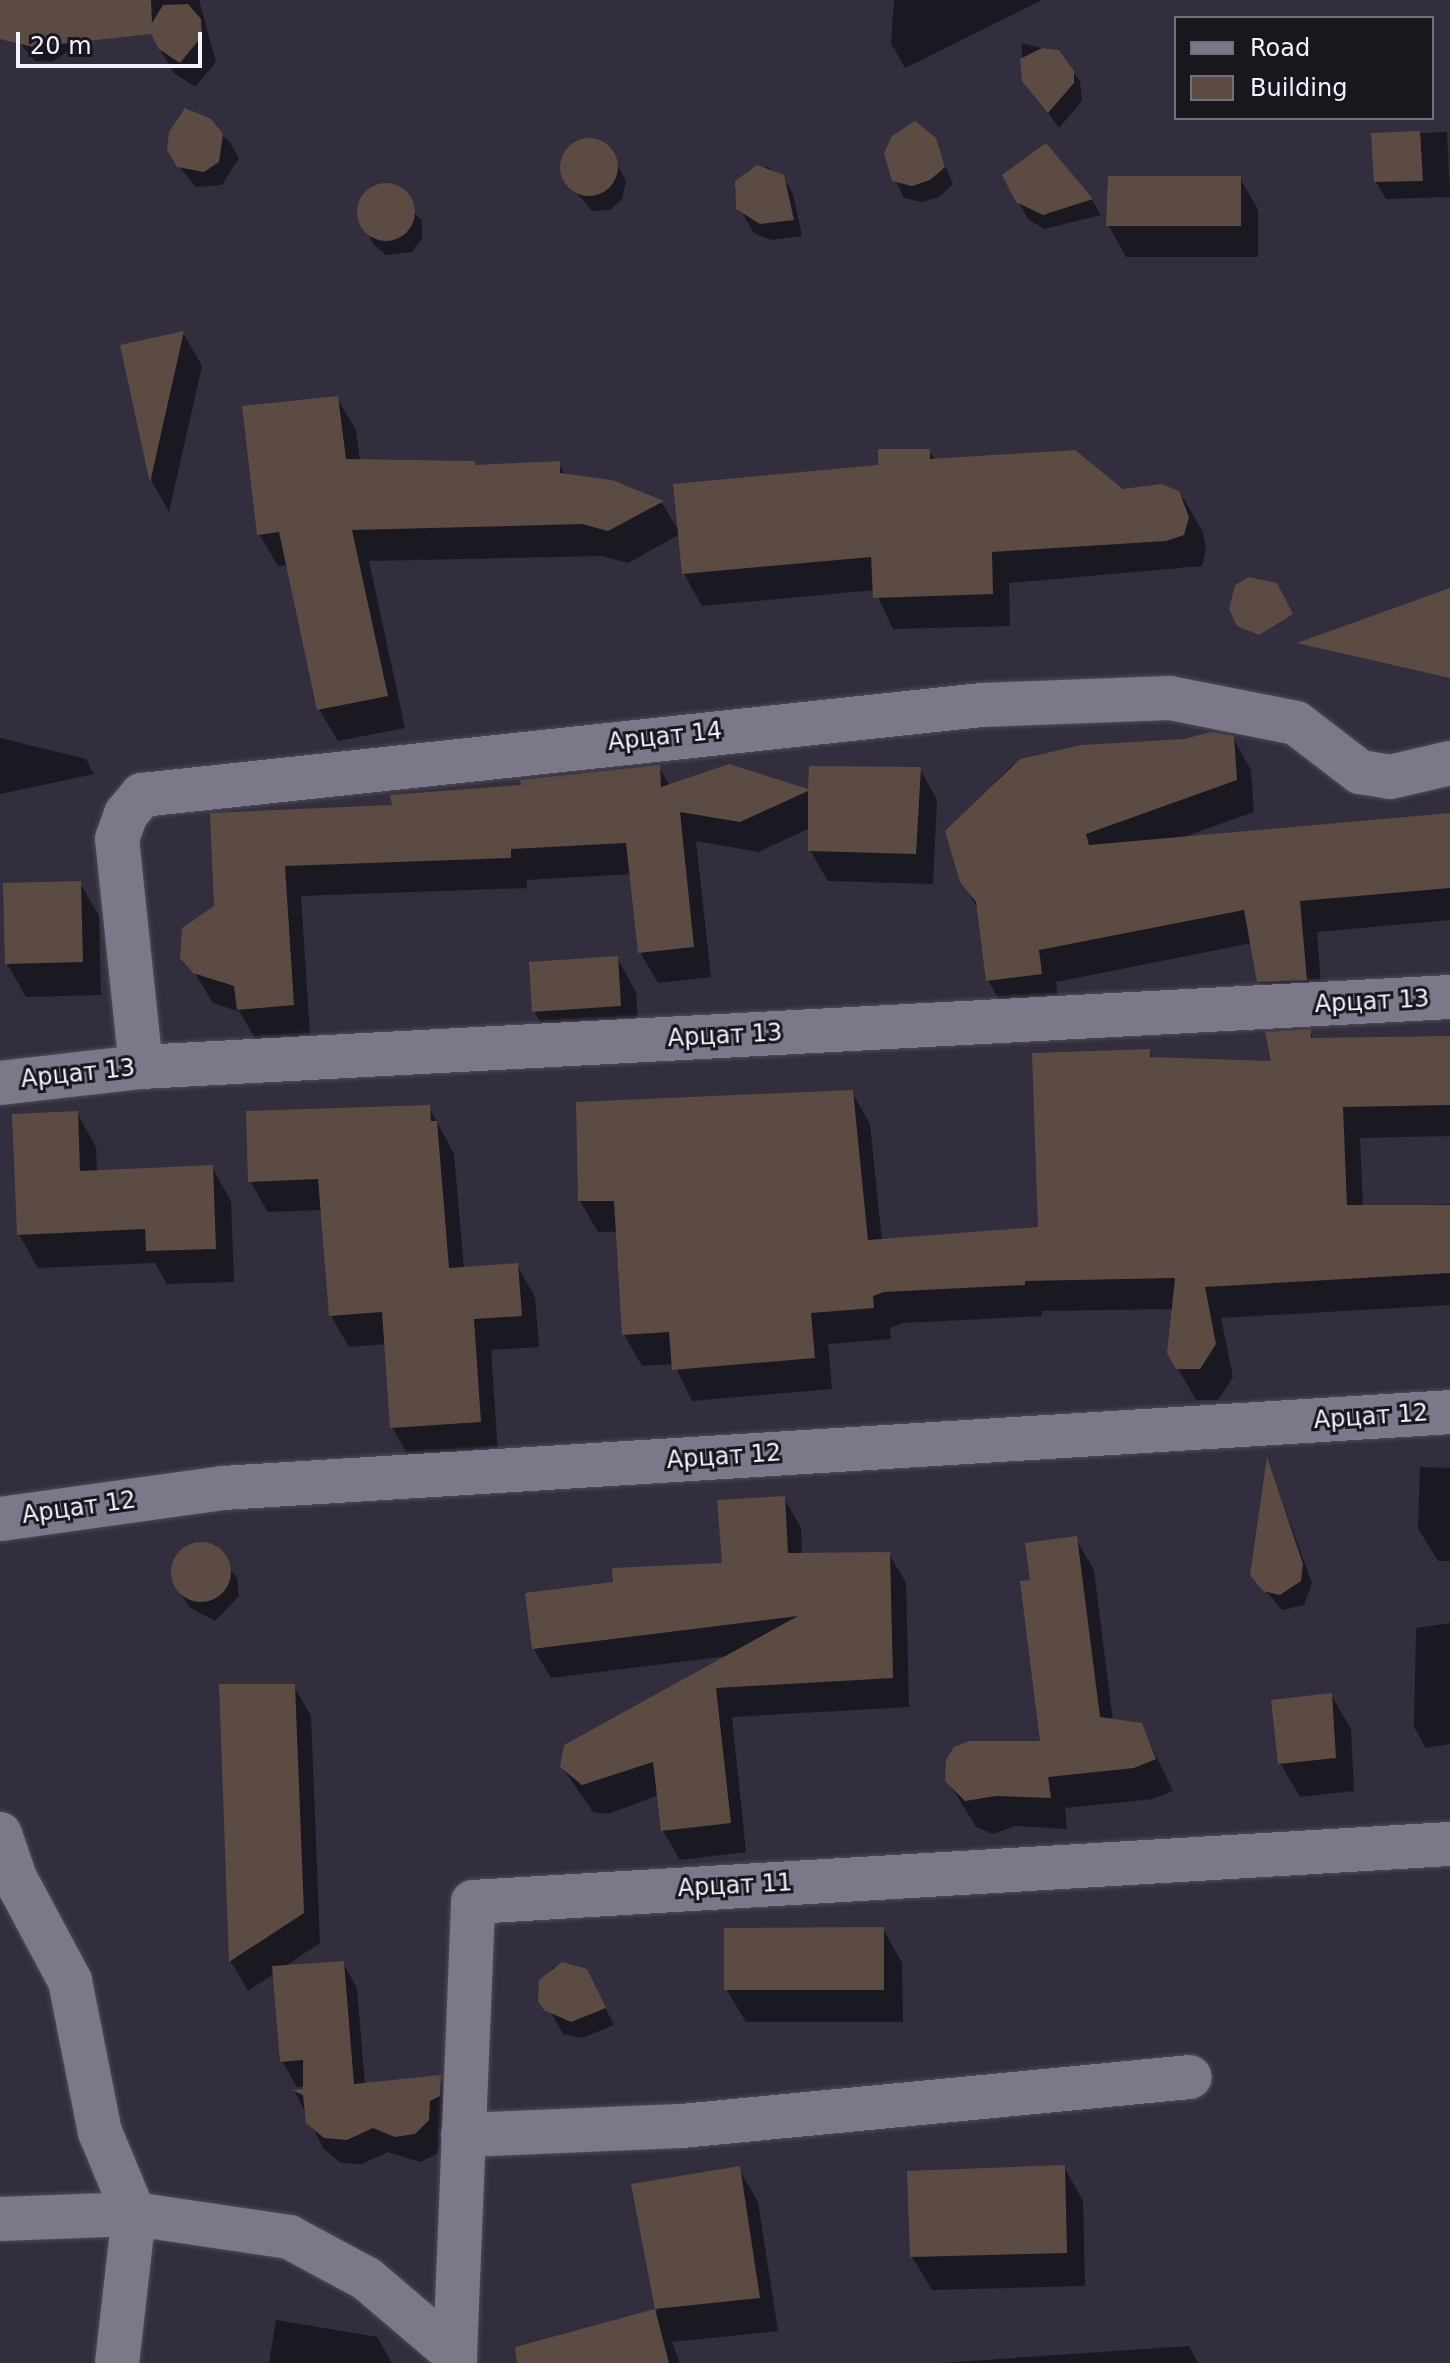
<!DOCTYPE html>
<html>
<head>
<meta charset="utf-8">
<style>
  body { margin:0 }
  #map { position:relative; width:1450px; height:2363px; overflow:hidden; background:#322e3d; font-family:"DejaVu Sans",sans-serif }
  div>[style] { position:absolute }
  .shadow>* { inset:0; background:#0007 }
  .building>* { inset:0; background:#5c4b43 }
  .round { border-radius:50% }
  .roads { filter:drop-shadow(0 0 2px #4e4b58) drop-shadow(0 0 2px #4e4b58) }
  .minor>* { height:44px; margin:-22px; padding:0 22px; transform-origin:22px; border-radius:22px; background:#7c7889 }
  span { translate:-50% -50%; white-space:nowrap; text-align:center; line-height:1.15; -webkit-text-stroke:6px #19171e; paint-order:stroke }
  .street-label { font-size:24px; color:#f4f2fc }
  .legend { position:absolute; left:1174px; top:16px; width:260px; height:104px; box-sizing:border-box; background:#19171e; border:2px solid #716f77; margin:0; padding:10px 14px; list-style:none; font-size:24px; color:#f4f2fc }
  .legend li { display:flex; align-items:center; gap:16px; height:40px }
  .legend b { width:40px; border:2px solid #716f77 }
  .scale { position:absolute; left:16px; top:32px; width:186px; height:36px; box-sizing:border-box; border:4px solid #f4f2fc; border-top:0; padding-left:10px; font-size:24px; line-height:28px; white-space:nowrap; color:#f4f2fc; -webkit-text-stroke:6px #19171e; paint-order:stroke }
</style>
</head>
<body>
<div id="map">
  <div class="shadow">
    <div style="clip-path:polygon(15px 0,55px 0,79px 28px,67px 52px,52px 62px,35px 61px,18px 41px)"></div>
    <div style="clip-path:polygon(144px 0,199px 0,216px 62px,195px 87px,174px 73px,158px 46px)"></div>
    <div style="clip-path:polygon(894px 0,1042px 0,905px 68px,891px 43px)"></div>
    <div style="clip-path:polygon(1021px 43px,1058px 52px,1080px 81px,1082px 101px,1059px 128px,1024px 80px)"></div>
    <div style="clip-path:polygon(188px 108px,229px 141px,239px 158px,222px 185px,196px 187px,172px 158px,168px 141px)"></div>
    <div style="clip-path:polygon(1447px 132px,1450px 197px,1386px 199px,1376px 182px,1373px 135px)"></div>
    <div style="clip-path:polygon(894px 137px,934px 139px,953px 184px,939px 197px,922px 202px,904px 198px,887px 163px)"></div>
    <div style="clip-path:polygon(583px 141px,608px 148px,626px 181px,622px 199px,610px 210px,592px 211px,563px 176px,564px 158px)"></div>
    <div style="clip-path:polygon(1046px 145px,1092px 200px,1101px 215px,1044px 229px,1028px 219px,1018px 201px)"></div>
    <div style="clip-path:polygon(767px 167px,783px 177px,793px 194px,802px 236px,771px 240px,754px 233px,744px 216px,734px 191px,749px 170px)"></div>
    <div style="clip-path:polygon(1240px 178px,1258px 210px,1258px 257px,1126px 257px,1108px 225px)"></div>
    <div style="clip-path:polygon(391px 186px,422px 221px,422px 239px,412px 252px,386px 255px,373px 244px,358px 210px,373px 188px)"></div>
    <div style="clip-path:polygon(183px 333px,202px 366px,169px 512px,152px 482px,123px 346px)"></div>
    <div style="clip-path:polygon(337px 398px,356px 430px,360px 461px,474px 463px,477px 467px,558px 463px,566px 476px,612px 482px,662px 503px,680px 533px,929px 451px,935px 460px,1122px 491px,1160px 487px,1184px 499px,1203px 532px,1206px 550px,1202px 566px,1009px 583px,1010px 626px,893px 629px,875px 590px,702px 606px,684px 574px,680px 534px,628px 563px,601px 556px,369px 561px,405px 728px,338px 741px,319px 709px,288px 565px,278px 566px,259px 534px)"></div>
    <div style="clip-path:polygon(0 738px,86px 759px,94px 774px,0 794px)"></div>
    <div style="clip-path:polygon(1233px 738px,1251px 770px,1254px 812px,1183px 837px,1450px 814px,1450px 920px,1317px 932px,1323px 1011px,1277px 1013px,1259px 982px,1252px 943px,1056px 982px,1059px 1005px,1006px 1012px,988px 980px,979px 911px,962px 881px,948px 832px,1012px 765px,1082px 747px)"></div>
    <div style="clip-path:polygon(729px 766px,810px 791px,920px 769px,937px 800px,933px 884px,828px 881px,810px 850px,810px 828px,759px 852px,696px 841px,711px 977px,658px 983px,640px 952px,631px 874px,527px 880px,527px 888px,301px 896px,310px 1035px,256px 1040px,240px 1012px,213px 1003px,180px 948px,190px 922px,216px 907px,212px 815px,394px 807px,659px 767px,670px 786px)"></div>
    <div style="clip-path:polygon(80px 883px,99px 916px,101px 995px,26px 997px,7px 964px)"></div>
    <div style="clip-path:polygon(617px 958px,636px 992px,639px 1039px,554px 1045px,534px 1011px)"></div>
    <div style="clip-path:polygon(1310px 1032px,1314px 1040px,1450px 1038px,1450px 1136px,1360px 1138px,1363px 1207px,1450px 1204px,1450px 1305px,1221px 1318px,1233px 1377px,1218px 1400px,1196px 1400px,1169px 1353px,1174px 1309px,1042px 1311px,1042px 1316px,903px 1323px,890px 1328px,891px 1339px,828px 1344px,832px 1389px,692px 1401px,674px 1364px,642px 1366px,624px 1334px,618px 1232px,598px 1232px,580px 1201px,852px 1092px,870px 1124px,882px 1241px,1040px 1229px,1148px 1051px,1153px 1059px,1273px 1064px)"></div>
    <div style="clip-path:polygon(429px 1107px,454px 1154px,464px 1269px,517px 1265px,535px 1297px,539px 1347px,491px 1350px,498px 1453px,410px 1459px,392px 1427px,387px 1344px,349px 1347px,331px 1316px,322px 1210px,268px 1212px,250px 1181px)"></div>
    <div style="clip-path:polygon(77px 1113px,96px 1147px,97px 1172px,212px 1167px,231px 1201px,234px 1282px,167px 1284px,155px 1263px,38px 1268px,19px 1235px)"></div>
    <div style="clip-path:polygon(1268px 1463px,1312px 1583px,1304px 1605px,1282px 1610px,1252px 1574px)"></div>
    <div style="clip-path:polygon(1420px 1467px,1450px 1468px,1450px 1561px,1438px 1561px,1418px 1528px)"></div>
    <div style="clip-path:polygon(784px 1498px,801px 1528px,802px 1555px,889px 1554px,906px 1583px,909px 1707px,732px 1717px,746px 1852px,680px 1860px,663px 1831px,659px 1795px,608px 1814px,593px 1812px,562px 1767px,572px 1741px,728px 1656px,551px 1678px,534px 1649px,615px 1584px,725px 1564px)"></div>
    <div style="clip-path:polygon(1076px 1539px,1094px 1570px,1113px 1721px,1141px 1725px,1173px 1791px,1153px 1799px,1065px 1808px,1067px 1829px,1015px 1826px,993px 1834px,976px 1827px,947px 1780px,1042px 1743px,1032px 1582px)"></div>
    <div style="clip-path:polygon(196px 1545px,214px 1548px,237px 1578px,239px 1596px,215px 1621px,189px 1607px,179px 1590px,175px 1562px)"></div>
    <div style="clip-path:polygon(1450px 1623px,1450px 1744px,1426px 1748px,1414px 1727px,1416px 1628px)"></div>
    <div style="clip-path:polygon(221px 1686px,294px 1686px,311px 1716px,320px 1943px,284px 1967px,343px 1963px,357px 1988px,365px 2085px,440px 2077px,455px 2102px,437px 2154px,420px 2162px,388px 2152px,362px 2164px,341px 2163px,323px 2148px,295px 2092px,305px 2091px,305px 2086px,297px 2087px,282px 2061px,275px 1973px,248px 1991px,231px 1962px)"></div>
    <div style="clip-path:polygon(1331px 1695px,1351px 1729px,1354px 1791px,1300px 1797px,1280px 1763px)"></div>
    <div style="clip-path:polygon(883px 1929px,902px 1963px,903px 2022px,746px 2022px,726px 1989px)"></div>
    <div style="clip-path:polygon(570px 1964px,586px 1970px,614px 2025px,582px 2038px,563px 2034px,539px 1991px,553px 1967px)"></div>
    <div style="clip-path:polygon(1064px 2167px,1083px 2201px,1085px 2286px,932px 2290px,912px 2257px)"></div>
    <div style="clip-path:polygon(739px 2169px,758px 2202px,778px 2331px,672px 2342px,680px 2363px,586px 2363px,577px 2332px,657px 2311px,634px 2186px)"></div>
    <div style="clip-path:polygon(276px 2320px,377px 2337px,392px 2363px,269px 2363px)"></div>
    <div style="clip-path:polygon(1189px 2346px,1198px 2363px,940px 2363px)"></div>
  </div>
  <div class="building">
    <div style="clip-path:polygon(0 0,151px 0,152px 23px,163px 5px,188px 4px,201px 19px,202px 36px,180px 63px,159px 49px,151px 34px,33px 47px,0 39px)"></div>
    <div style="clip-path:polygon(1042px 48px,1059px 50px,1074px 71px,1074px 83px,1048px 113px,1022px 81px,1020px 59px)"></div>
    <div style="clip-path:polygon(185px 108px,211px 119px,223px 134px,219px 162px,204px 172px,177px 167px,167px 150px,169px 132px)"></div>
    <div style="clip-path:polygon(915px 121px,936px 138px,945px 167px,930px 180px,912px 186px,892px 181px,884px 153px,892px 136px)"></div>
    <div style="clip-path:polygon(1420px 131px,1423px 181px,1374px 182px,1371px 133px)"></div>
    <div class="round" style="left:560px;top:138px;width:58px;height:58px"></div>
    <div style="clip-path:polygon(1046px 143px,1093px 199px,1043px 215px,1016px 202px,1002px 175px)"></div>
    <div style="clip-path:polygon(757px 165px,784px 175px,794px 220px,760px 224px,736px 209px,735px 181px)"></div>
    <div style="clip-path:polygon(1108px 176px,1241px 176px,1241px 226px,1106px 226px)"></div>
    <div class="round" style="left:357px;top:183px;width:58px;height:58px"></div>
    <div style="clip-path:polygon(184px 331px,150px 483px,120px 345px)"></div>
    <div style="clip-path:polygon(338px 396px,346px 459px,475px 461px,475px 465px,560px 461px,560px 473px,612px 480px,664px 501px,608px 531px,582px 524px,352px 530px,388px 696px,317px 710px,279px 532px,257px 535px,242px 406px)"></div>
    <div style="clip-path:polygon(878px 449px,930px 449px,930px 459px,1075px 450px,1123px 489px,1161px 484px,1179px 491px,1189px 517px,1184px 535px,1166px 541px,992px 552px,993px 594px,873px 598px,871px 557px,682px 574px,673px 484px,878px 465px)"></div>
    <div style="clip-path:polygon(1249px 577px,1277px 583px,1293px 614px,1259px 635px,1237px 626px,1229px 609px,1235px 585px)"></div>
    <div style="clip-path:polygon(1450px 588px,1450px 678px,1297px 643px)"></div>
    <div style="clip-path:polygon(1211px 732px,1234px 736px,1237px 780px,1086px 834px,1089px 845px,1450px 813px,1450px 888px,1300px 901px,1307px 980px,1257px 982px,1244px 910px,1039px 950px,1042px 974px,986px 981px,976px 902px,960px 882px,945px 831px,1020px 759px,1082px 745px,1184px 739px)"></div>
    <div style="clip-path:polygon(729px 764px,808px 789px,809px 766px,921px 767px,916px 854px,808px 851px,808px 791px,740px 822px,680px 812px,694px 947px,638px 953px,626px 843px,511px 849px,511px 858px,285px 866px,294px 1005px,237px 1010px,234px 986px,193px 973px,180px 958px,182px 928px,214px 906px,210px 813px,392px 805px,390px 795px,521px 785px,520px 780px,660px 765px,661px 787px)"></div>
    <div style="clip-path:polygon(81px 881px,83px 962px,5px 964px,3px 883px)"></div>
    <div style="clip-path:polygon(618px 956px,621px 1006px,532px 1012px,529px 962px)"></div>
    <div style="clip-path:polygon(1311px 1029px,1311px 1038px,1450px 1036px,1450px 1105px,1343px 1107px,1347px 1205px,1450px 1205px,1450px 1273px,1205px 1287px,1216px 1344px,1200px 1369px,1176px 1369px,1167px 1353px,1175px 1278px,1025px 1281px,1025px 1285px,884px 1292px,873px 1296px,874px 1308px,811px 1313px,815px 1358px,672px 1370px,669px 1332px,622px 1335px,614px 1201px,578px 1201px,576px 1102px,853px 1090px,868px 1240px,1038px 1227px,1032px 1053px,1150px 1049px,1150px 1057px,1271px 1061px,1265px 1032px)"></div>
    <div style="clip-path:polygon(430px 1105px,431px 1121px,437px 1121px,449px 1268px,518px 1263px,522px 1316px,474px 1319px,481px 1422px,390px 1428px,382px 1312px,329px 1316px,318px 1179px,248px 1182px,246px 1111px)"></div>
    <div style="clip-path:polygon(78px 1111px,80px 1171px,213px 1165px,216px 1249px,146px 1251px,145px 1229px,17px 1235px,12px 1114px)"></div>
    <div style="clip-path:polygon(1267px 1457px,1303px 1564px,1301px 1581px,1280px 1595px,1263px 1591px,1250px 1575px)"></div>
    <div style="clip-path:polygon(785px 1496px,788px 1553px,890px 1552px,893px 1678px,716px 1688px,731px 1823px,661px 1831px,653px 1762px,582px 1785px,560px 1767px,564px 1745px,798px 1616px,532px 1649px,525px 1593px,613px 1582px,612px 1568px,722px 1563px,717px 1500px)"></div>
    <div style="clip-path:polygon(1077px 1536px,1100px 1717px,1142px 1723px,1156px 1759px,1134px 1768px,1048px 1777px,1051px 1798px,996px 1796px,965px 1801px,945px 1781px,946px 1760px,954px 1747px,969px 1741px,1040px 1741px,1020px 1581px,1030px 1580px,1025px 1543px)"></div>
    <div class="round" style="left:171px;top:1542px;width:60px;height:60px"></div>
    <div style="clip-path:polygon(219px 1684px,295px 1684px,304px 1913px,229px 1962px)"></div>
    <div style="clip-path:polygon(1332px 1693px,1336px 1758px,1278px 1764px,1271px 1700px)"></div>
    <div style="clip-path:polygon(884px 1927px,884px 1990px,724px 1990px,724px 1928px)"></div>
    <div style="clip-path:polygon(344px 1961px,354px 2084px,441px 2075px,440px 2096px,430px 2101px,429px 2120px,415px 2134px,395px 2137px,373px 2128px,347px 2140px,324px 2138px,306px 2123px,303px 2095px,292px 2090px,303px 2089px,303px 2060px,280px 2062px,272px 1966px)"></div>
    <div style="clip-path:polygon(562px 1962px,587px 1969px,606px 2008px,571px 2022px,544px 2010px,538px 2001px,539px 1980px)"></div>
    <div style="clip-path:polygon(1065px 2165px,1067px 2253px,910px 2257px,907px 2171px)"></div>
    <div style="clip-path:polygon(740px 2166px,760px 2298px,655px 2309px,631px 2184px)"></div>
    <div style="clip-path:polygon(655px 2309px,669px 2363px,517px 2363px,515px 2347px)"></div>
  </div>
  <div class="roads">
    <div class="minor">
      <div style="left:141px;top:1067px;width:229px;rotate:-96deg"></div>
      <div style="left:117px;top:839px;width:27px;rotate:-70deg"></div>
      <div style="left:126px;top:814px;width:25px;rotate:-50deg"></div>
      <div style="left:142px;top:795px;width:844px;rotate:-6.12deg"></div>
      <div style="left:981px;top:705px;width:189px;rotate:-2.1deg"></div>
      <div style="left:1170px;top:698px;width:128px;rotate:11.2deg"></div>
      <div style="left:1296px;top:723px;width:81px;rotate:37.4deg"></div>
      <div style="left:1360px;top:772px;width:30px;rotate:9deg"></div>
      <div style="left:1390px;top:777px;width:62px;rotate:-13.1deg"></div>
      <div style="left:0;top:1083px;width:142px;rotate:-6.5deg"></div>
      <div style="left:141px;top:1067px;width:1311px;rotate:-3.06deg"></div>
      <div style="left:0;top:1519px;width:225px;rotate:-7.9deg"></div>
      <div style="left:223px;top:1488px;width:1229px;rotate:-3.54deg"></div>
      <div style="left:0;top:1834px;width:46px;rotate:71.2deg"></div>
      <div style="left:15px;top:1878px;width:117px;rotate:61.9deg"></div>
      <div style="left:70px;top:1981px;width:154px;rotate:78.8deg"></div>
      <div style="left:100px;top:2132px;width:89px;rotate:67.5deg"></div>
      <div style="left:134px;top:2214px;width:157px;rotate:8.4deg"></div>
      <div style="left:289px;top:2237px;width:89px;rotate:28.3deg"></div>
      <div style="left:367px;top:2279px;width:116px;rotate:40.4deg"></div>
      <div style="left:455px;top:2354px;width:9px;rotate:90deg"></div>
      <div style="left:463px;top:2135px;width:219px;rotate:-2.4deg"></div>
      <div style="left:682px;top:2126px;width:510px;rotate:-5.51deg"></div>
      <div style="left:0;top:2219px;width:134px;rotate:-2.1deg"></div>
      <div style="left:134px;top:2214px;width:150px;rotate:96.5deg"></div>
      <div style="left:455px;top:2354px;width:452px;rotate:-87.7deg"></div>
      <div style="left:473px;top:1902px;width:979px;rotate:-3.4deg"></div>
    </div>
  </div>
  <div class="street-label">
    <span style="left:665px;top:737px;rotate:-6deg">Арцат 14</span>
    <span style="left:1372px;top:1002px;rotate:-3deg">Арцат 13</span>
    <span style="left:725px;top:1036px;rotate:-3deg">Арцат 13</span>
    <span style="left:78px;top:1074px;rotate:-6deg">Арцат 13</span>
    <span style="left:1371px;top:1417px;rotate:-4deg">Арцат 12</span>
    <span style="left:724px;top:1457px;rotate:-4deg">Арцат 12</span>
    <span style="left:79px;top:1508px;rotate:-8deg">Арцат 12</span>
    <span style="left:735px;top:1886px;rotate:-3deg">Арцат 11</span>
  </div>
  <ul class="legend">
  <li><b style="height:10px;background:#7c7889"></b>Road</li>
  <li><b style="height:22px;background:#5c4b43"></b>Building</li>
  </ul>
  <div class="scale">20 m</div>
</div>
</body>
</html>
